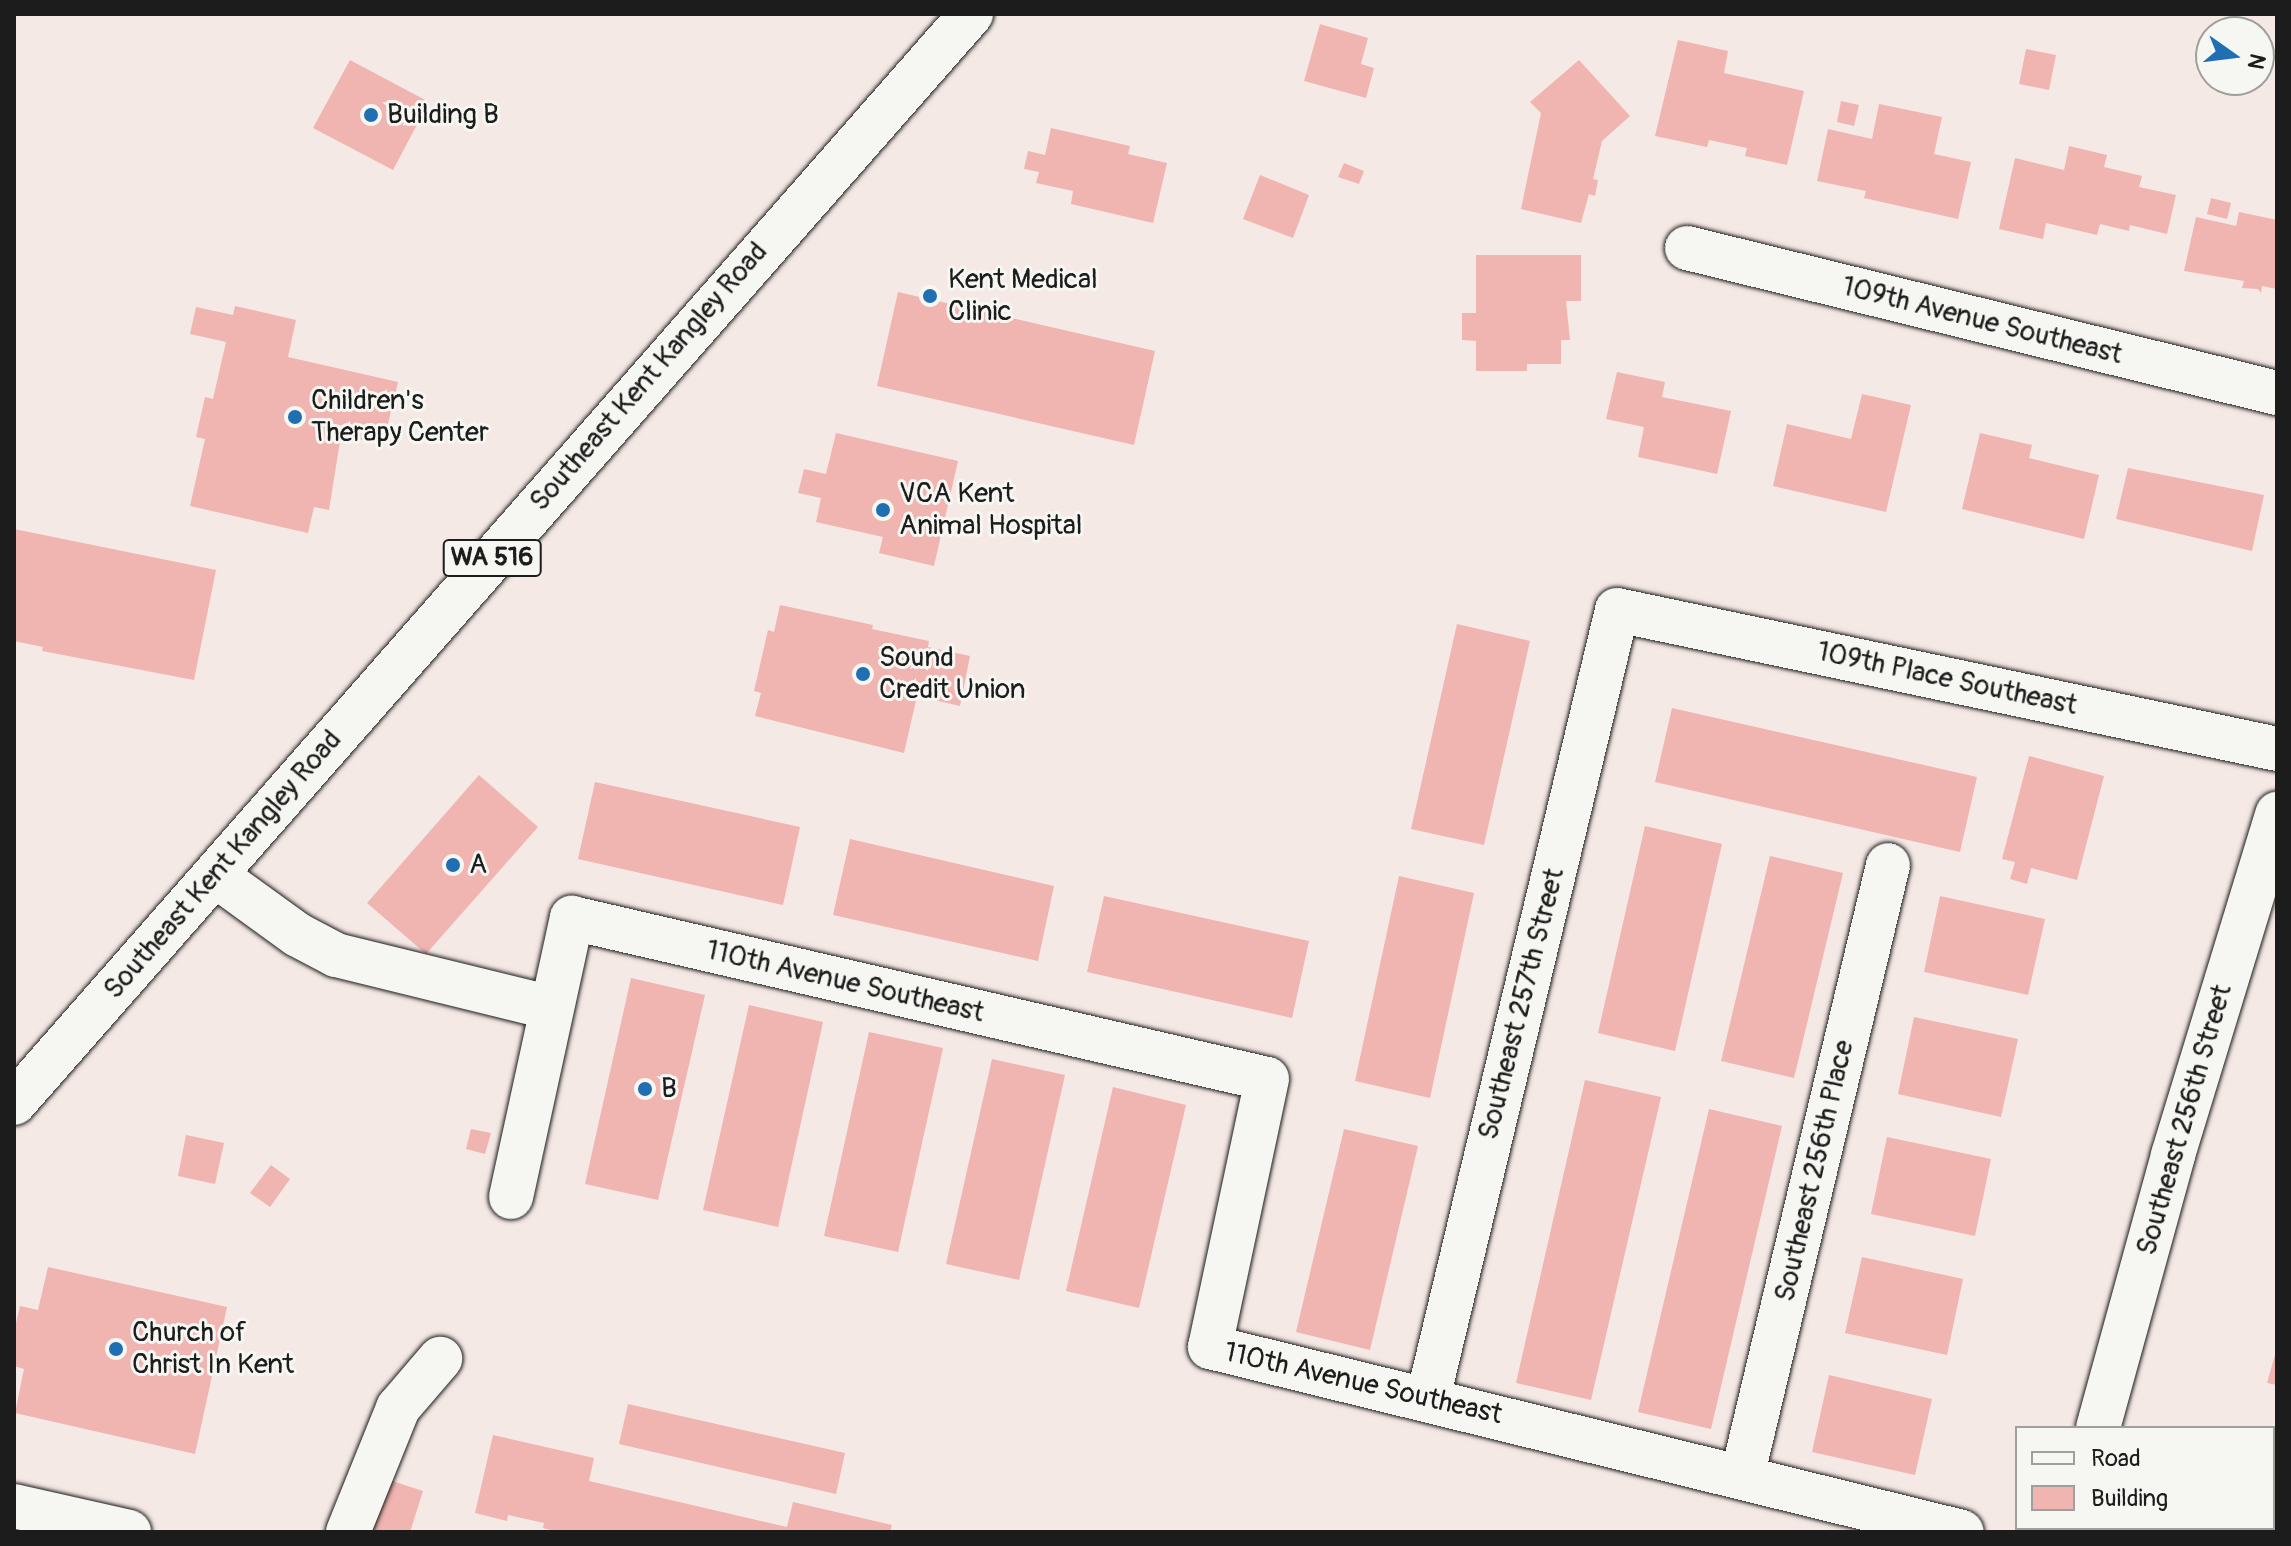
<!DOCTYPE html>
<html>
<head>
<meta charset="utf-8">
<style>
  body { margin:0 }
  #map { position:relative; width:2291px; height:1546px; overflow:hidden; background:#f5e9e5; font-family:Pangolin,sans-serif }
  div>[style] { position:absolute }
  .building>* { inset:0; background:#f0b4b1 }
  .roads { filter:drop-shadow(0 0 2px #1c1c1c) drop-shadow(0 0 2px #1c1c1c) }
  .minor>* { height:44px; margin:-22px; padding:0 22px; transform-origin:22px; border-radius:22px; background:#f6f6f2 }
  .major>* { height:44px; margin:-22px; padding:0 22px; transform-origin:22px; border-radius:22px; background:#f6f6f2 }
  .dots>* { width:22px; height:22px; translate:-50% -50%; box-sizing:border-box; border:4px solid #f6f6f2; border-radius:50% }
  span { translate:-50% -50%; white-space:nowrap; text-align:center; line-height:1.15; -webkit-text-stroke:6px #f6f6f2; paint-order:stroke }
  .shield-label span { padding:2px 6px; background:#f6f6f2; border:2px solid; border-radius:6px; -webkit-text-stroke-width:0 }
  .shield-label { font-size:26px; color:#1c1c1c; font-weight:700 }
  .poi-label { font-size:28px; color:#1c1c1c }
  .left { translate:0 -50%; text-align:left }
  .street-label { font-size:28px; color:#1c1c1c }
  .frame { position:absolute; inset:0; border:16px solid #1c1c1c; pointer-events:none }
  .legend { position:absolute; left:2015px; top:1426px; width:260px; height:104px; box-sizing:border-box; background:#f6f6f2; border:2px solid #9f9f9c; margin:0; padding:10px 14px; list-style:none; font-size:24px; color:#1c1c1c }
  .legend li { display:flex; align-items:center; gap:16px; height:40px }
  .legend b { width:40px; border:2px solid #9f9f9c }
  .north { position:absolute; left:2195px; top:16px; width:80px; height:80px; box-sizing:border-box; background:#f6f6f2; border:2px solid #9f9f9c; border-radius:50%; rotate:104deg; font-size:22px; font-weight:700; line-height:32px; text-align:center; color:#1c1c1c }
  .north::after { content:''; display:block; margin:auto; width:28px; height:36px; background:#1f6fb2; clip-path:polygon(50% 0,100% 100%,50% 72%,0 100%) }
</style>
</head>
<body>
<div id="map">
  <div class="building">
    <div style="clip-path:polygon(1320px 24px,1368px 38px,1361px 64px,1374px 68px,1366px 98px,1304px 81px)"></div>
    <div style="clip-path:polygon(1678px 40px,1728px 51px,1724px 73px,1804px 91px,1787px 165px,1745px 156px,1747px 148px,1709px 140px,1707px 147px,1655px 136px)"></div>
    <div style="clip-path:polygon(2026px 49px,2056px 55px,2049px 90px,2019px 84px)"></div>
    <div style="clip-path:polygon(350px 60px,429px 102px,393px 170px,313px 128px)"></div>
    <div style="clip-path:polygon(1579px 60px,1630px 116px,1602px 141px,1593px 179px,1598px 180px,1595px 196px,1589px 194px,1581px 223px,1521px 209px,1541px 113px,1530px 102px)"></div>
    <div style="clip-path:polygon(1841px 101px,1859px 105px,1854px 126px,1837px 122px)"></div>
    <div style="clip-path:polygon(1879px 104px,1942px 117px,1934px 154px,1971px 162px,1958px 219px,1864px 198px,1866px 191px,1817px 181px,1828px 129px,1872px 139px)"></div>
    <div style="clip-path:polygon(1051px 128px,1130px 146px,1128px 154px,1167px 163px,1153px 223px,1071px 204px,1073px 191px,1036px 183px,1039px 172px,1024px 169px,1028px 151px,1045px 155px)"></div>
    <div style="clip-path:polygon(2069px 146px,2107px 155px,2104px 167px,2142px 176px,2139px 187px,2176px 195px,2167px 234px,2130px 225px,2129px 231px,2100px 224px,2097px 235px,2046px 223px,2043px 239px,1999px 229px,2015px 158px,2064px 170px)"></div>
    <div style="clip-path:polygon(1344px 163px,1364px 171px,1359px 184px,1338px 177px)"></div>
    <div style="clip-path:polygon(1260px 175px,1309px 195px,1293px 238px,1243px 219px)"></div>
    <div style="clip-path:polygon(2211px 198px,2231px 203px,2227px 219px,2207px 214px)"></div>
    <div style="clip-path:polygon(2239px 212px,2277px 220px,2277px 289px,2262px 286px,2261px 293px,2258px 289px,2242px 288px,2244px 281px,2184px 271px,2196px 217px,2236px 226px)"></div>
    <div style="clip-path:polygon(1476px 255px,1581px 255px,1581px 301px,1566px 301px,1570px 340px,1561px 340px,1561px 364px,1527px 364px,1527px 371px,1476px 371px,1476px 341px,1462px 340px,1462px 313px,1476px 313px)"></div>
    <div style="clip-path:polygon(898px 292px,1155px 351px,1134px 445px,877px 386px)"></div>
    <div style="clip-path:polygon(235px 306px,296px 320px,288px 357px,398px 382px,383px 445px,341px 435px,329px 510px,314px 507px,308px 533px,190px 506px,205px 439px,196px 437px,205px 397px,213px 399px,226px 342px,190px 334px,196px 307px,233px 315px)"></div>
    <div style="clip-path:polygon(1617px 372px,1665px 382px,1662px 397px,1731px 411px,1717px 474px,1638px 457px,1644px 427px,1606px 419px)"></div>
    <div style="clip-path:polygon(1862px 394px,1911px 405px,1886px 512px,1773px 486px,1787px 424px,1851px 439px)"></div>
    <div style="clip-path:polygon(836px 433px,958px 461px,934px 566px,879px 553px,883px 537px,816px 522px,821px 498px,798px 493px,804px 469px,826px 474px)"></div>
    <div style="clip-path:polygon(1980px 433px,2032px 445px,2029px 458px,2099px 475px,2084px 539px,1962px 509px)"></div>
    <div style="clip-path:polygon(2128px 468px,2264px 495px,2252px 551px,2116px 519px)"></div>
    <div style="clip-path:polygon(14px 529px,216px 570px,194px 680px,42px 651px,43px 647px,14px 641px)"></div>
    <div style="clip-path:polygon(780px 605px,873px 625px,872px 629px,929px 641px,928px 647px,970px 656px,960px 706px,917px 696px,904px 753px,755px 716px,761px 693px,754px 691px,768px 630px,774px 632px)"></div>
    <div style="clip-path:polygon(1457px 624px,1530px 641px,1484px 845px,1411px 829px)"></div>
    <div style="clip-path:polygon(1672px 708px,1977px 777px,1960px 852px,1655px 782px)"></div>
    <div style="clip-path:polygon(2029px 756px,2104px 776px,2077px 880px,2031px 868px,2027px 884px,2010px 879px,2015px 862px,2002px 859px)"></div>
    <div style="clip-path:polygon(479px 775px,538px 827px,426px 954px,367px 903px)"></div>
    <div style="clip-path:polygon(595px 782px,800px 827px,783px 905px,578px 859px)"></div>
    <div style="clip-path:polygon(1645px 826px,1722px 844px,1675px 1051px,1598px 1033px)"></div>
    <div style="clip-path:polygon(850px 839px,1054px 886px,1038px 961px,833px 915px)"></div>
    <div style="clip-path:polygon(1770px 856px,1843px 873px,1794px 1078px,1721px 1061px)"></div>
    <div style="clip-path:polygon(1399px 876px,1474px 893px,1430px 1098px,1355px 1081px)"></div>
    <div style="clip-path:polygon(1104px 896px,1309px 941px,1292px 1018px,1087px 972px)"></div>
    <div style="clip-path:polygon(1940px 896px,2045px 919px,2028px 995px,1924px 972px)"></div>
    <div style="clip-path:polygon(631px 978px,705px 995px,658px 1200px,585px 1184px)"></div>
    <div style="clip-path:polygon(749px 1005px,823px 1022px,778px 1227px,703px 1210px)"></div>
    <div style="clip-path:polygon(1914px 1017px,2018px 1039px,2001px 1117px,1898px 1094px)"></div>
    <div style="clip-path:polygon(869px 1032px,943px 1048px,898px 1252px,824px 1236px)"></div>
    <div style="clip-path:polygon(992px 1059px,1065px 1075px,1019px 1280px,946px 1264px)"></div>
    <div style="clip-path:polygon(1585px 1080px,1661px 1097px,1591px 1400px,1516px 1383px)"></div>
    <div style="clip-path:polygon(1113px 1087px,1186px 1105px,1139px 1308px,1066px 1291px)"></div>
    <div style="clip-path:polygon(1709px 1109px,1782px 1126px,1711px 1429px,1638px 1412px)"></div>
    <div style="clip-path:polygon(471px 1129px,491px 1133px,485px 1154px,466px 1149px)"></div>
    <div style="clip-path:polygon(1344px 1129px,1418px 1146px,1370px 1350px,1296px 1332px)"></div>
    <div style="clip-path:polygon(186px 1135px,224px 1143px,215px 1184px,178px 1176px)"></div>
    <div style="clip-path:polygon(1887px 1137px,1991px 1159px,1975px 1236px,1871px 1214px)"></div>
    <div style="clip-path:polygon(271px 1165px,290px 1179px,270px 1207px,250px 1193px)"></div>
    <div style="clip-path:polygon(1862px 1257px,1963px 1279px,1947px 1355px,1845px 1333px)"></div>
    <div style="clip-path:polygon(48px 1267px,227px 1307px,195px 1454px,15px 1413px,24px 1369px,14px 1366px,14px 1332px,20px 1306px,38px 1310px)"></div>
    <div style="clip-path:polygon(2276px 1351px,2277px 1351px,2277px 1385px,2267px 1383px)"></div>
    <div style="clip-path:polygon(1829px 1375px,1932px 1399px,1915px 1475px,1812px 1452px)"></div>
    <div style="clip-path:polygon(628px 1404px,845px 1453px,836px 1494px,619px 1444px)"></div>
    <div style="clip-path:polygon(493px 1435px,594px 1458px,589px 1481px,787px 1527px,793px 1502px,892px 1525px,890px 1532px,558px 1532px,543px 1528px,544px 1523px,508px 1515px,507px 1521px,475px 1513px)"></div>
    <div style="clip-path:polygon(380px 1477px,423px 1491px,410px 1532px,363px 1532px)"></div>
  </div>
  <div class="roads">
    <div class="minor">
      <div style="left:1687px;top:248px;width:608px;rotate:13.81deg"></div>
      <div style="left:215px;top:875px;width:102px;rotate:35.9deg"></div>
      <div style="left:298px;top:935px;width:43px;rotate:27.8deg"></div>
      <div style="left:336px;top:955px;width:221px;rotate:13.8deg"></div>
      <div style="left:511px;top:1197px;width:286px;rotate:-77.7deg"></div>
      <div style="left:572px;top:918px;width:713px;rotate:13.04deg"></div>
      <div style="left:1267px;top:1079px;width:274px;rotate:102deg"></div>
      <div style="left:1210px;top:1347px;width:774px;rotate:13.82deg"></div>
      <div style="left:1428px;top:1398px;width:810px;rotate:-76.51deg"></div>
      <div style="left:1617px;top:610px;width:674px;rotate:11.89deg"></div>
      <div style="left:1742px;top:1477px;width:629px;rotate:-76.58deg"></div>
      <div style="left:14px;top:1506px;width:118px;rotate:12.7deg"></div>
      <div style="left:348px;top:1532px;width:134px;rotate:-68deg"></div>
      <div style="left:398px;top:1408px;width:65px;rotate:-49.4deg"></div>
    </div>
    <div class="major">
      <div style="left:14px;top:1103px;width:1450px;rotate:-48.69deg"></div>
      <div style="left:2098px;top:1428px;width:283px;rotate:-74.6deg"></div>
      <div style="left:2173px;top:1155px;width:357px;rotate:-73deg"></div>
      <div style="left:2071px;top:1532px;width:4px;rotate:-76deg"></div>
    </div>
  </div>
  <div class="dots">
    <div style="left:371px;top:115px;background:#1f6fb2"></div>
    <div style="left:930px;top:296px;background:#1f6fb2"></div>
    <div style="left:295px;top:417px;background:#1f6fb2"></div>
    <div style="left:883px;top:510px;background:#1f6fb2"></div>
    <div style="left:863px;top:674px;background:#1f6fb2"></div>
    <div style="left:453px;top:865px;background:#1f6fb2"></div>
    <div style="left:645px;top:1089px;background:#1f6fb2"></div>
    <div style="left:116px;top:1349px;background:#1f6fb2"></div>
  </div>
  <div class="shield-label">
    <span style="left:492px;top:558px">WA 516</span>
  </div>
  <div class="poi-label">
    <span class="left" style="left:387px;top:115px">Building B</span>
    <span class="left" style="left:948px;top:296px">Kent Medical<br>Clinic</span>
    <span class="left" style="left:311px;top:417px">Children's<br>Therapy Center</span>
    <span class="left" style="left:899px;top:510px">VCA Kent<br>Animal Hospital</span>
    <span class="left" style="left:879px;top:674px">Sound<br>Credit Union</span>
    <span class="left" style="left:469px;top:865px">A</span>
    <span class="left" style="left:661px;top:1089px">B</span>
    <span class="left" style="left:132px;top:1349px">Church of<br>Christ In Kent</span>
  </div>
  <div class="street-label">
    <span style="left:1982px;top:321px;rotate:14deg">109th Avenue Southeast</span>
    <span style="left:649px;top:377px;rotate:-49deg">Southeast Kent Kangley Road</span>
    <span style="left:1947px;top:679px;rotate:12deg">109th Place Southeast</span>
    <span style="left:223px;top:865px;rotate:-49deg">Southeast Kent Kangley Road</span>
    <span style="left:845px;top:982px;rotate:13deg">110th Avenue Southeast</span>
    <span style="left:1522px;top:1004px;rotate:-76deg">Southeast 257th Street</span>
    <span style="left:2185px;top:1120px;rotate:-74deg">Southeast 256th Street</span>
    <span style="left:1815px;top:1171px;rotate:-77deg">Southeast 256th Place</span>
    <span style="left:1363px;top:1384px;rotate:13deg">110th Avenue Southeast</span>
  </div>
  <div class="frame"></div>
  <ul class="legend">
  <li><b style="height:10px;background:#f6f6f2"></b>Road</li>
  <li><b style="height:22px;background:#f0b4b1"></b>Building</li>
  </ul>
  <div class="north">N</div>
</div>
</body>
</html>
